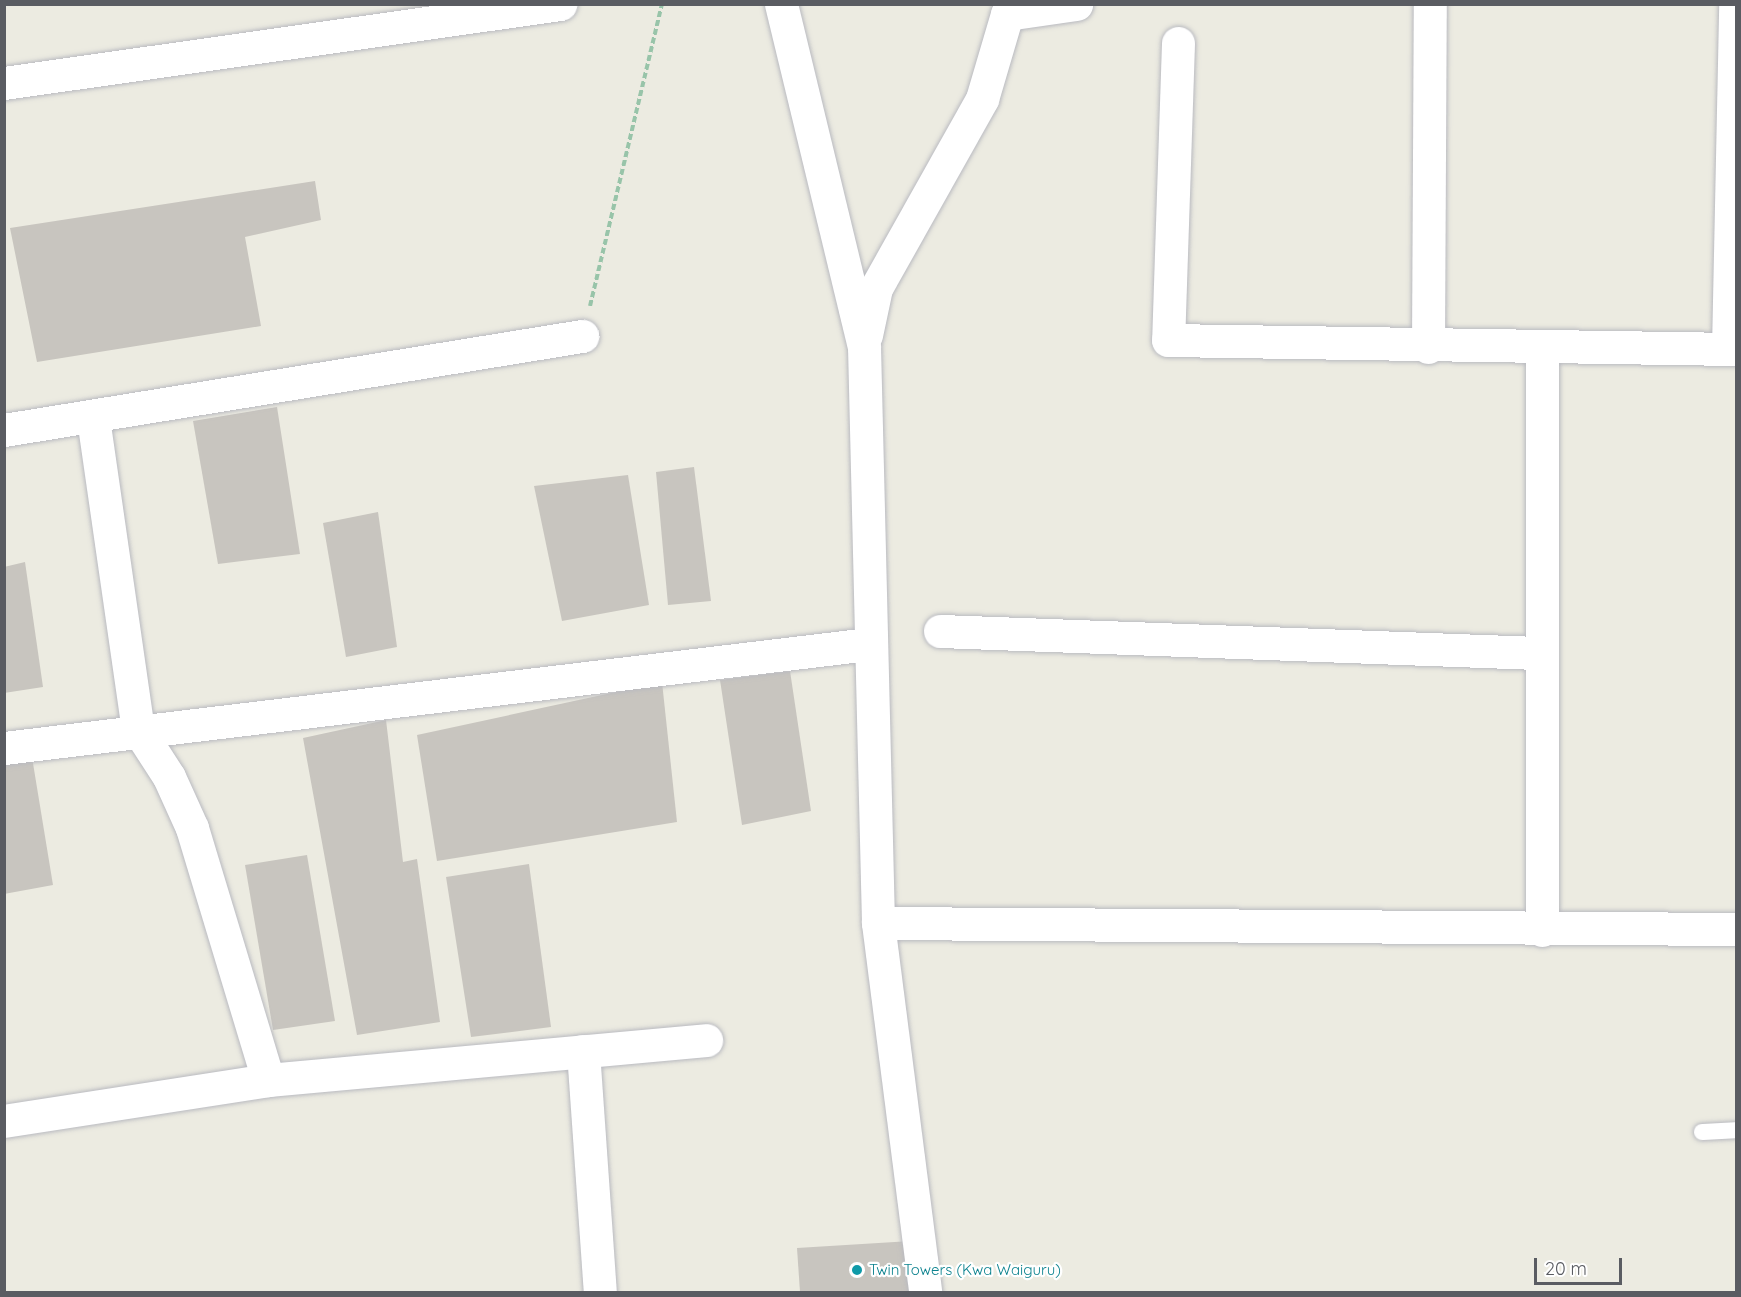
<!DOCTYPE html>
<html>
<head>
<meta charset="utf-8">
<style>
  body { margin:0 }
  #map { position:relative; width:1741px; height:1297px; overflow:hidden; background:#ecebe1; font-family:Quicksand,sans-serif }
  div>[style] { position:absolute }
  .building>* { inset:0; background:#c8c5bf }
  .path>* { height:4px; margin-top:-2px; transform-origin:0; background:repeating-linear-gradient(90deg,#98c4a9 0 6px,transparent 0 9px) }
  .roads { filter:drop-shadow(0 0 2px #b9bac0) drop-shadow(0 0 2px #b9bac0) }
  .service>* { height:16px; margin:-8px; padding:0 8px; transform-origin:8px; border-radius:8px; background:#fff }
  .minor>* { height:33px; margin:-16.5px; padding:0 16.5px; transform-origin:16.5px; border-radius:16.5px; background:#fff }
  .dots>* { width:16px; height:16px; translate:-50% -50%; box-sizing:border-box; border:3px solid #fff; border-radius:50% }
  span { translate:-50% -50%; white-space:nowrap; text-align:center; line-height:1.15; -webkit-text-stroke:4.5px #fff; paint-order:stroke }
  .culture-label { font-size:15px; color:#0d838f }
  .left { translate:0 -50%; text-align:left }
  .frame { position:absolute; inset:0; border:6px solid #5a5c62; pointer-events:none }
  .scale { position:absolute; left:1534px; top:1258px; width:88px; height:27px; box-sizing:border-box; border:3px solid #5a5c62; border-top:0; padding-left:8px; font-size:18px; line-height:21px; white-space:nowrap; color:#5a5c62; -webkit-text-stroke:4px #fff; paint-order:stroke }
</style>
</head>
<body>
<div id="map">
  <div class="building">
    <div style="clip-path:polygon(315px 181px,321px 220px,245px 237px,261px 326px,37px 362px,10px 228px)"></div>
    <div style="clip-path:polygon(277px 407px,300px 554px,218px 564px,193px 421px)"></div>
    <div style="clip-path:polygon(694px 467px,711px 601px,668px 605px,656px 472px)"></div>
    <div style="clip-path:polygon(628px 475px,649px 605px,562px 621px,534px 486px)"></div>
    <div style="clip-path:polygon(378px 512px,397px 647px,346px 657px,323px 523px)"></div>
    <div style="clip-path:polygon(25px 562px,43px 687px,4px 693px,4px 567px)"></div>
    <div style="clip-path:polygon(790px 671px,811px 811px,742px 825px,720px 680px)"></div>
    <div style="clip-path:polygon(662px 682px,677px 822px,437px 861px,417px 735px)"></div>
    <div style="clip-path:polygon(386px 720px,403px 862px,417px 859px,440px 1022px,357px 1035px,303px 738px)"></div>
    <div style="clip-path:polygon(30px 745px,53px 885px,4px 894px,4px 751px)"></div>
    <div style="clip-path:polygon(307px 855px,335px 1021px,273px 1030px,245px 865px)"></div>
    <div style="clip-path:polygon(529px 864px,551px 1027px,471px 1037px,446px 877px)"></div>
    <div style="clip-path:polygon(911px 1241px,918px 1292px,800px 1292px,797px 1248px)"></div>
  </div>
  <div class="path">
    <div style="left:590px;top:306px;width:310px;rotate:-76.6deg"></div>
  </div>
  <div class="roads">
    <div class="service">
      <div style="left:1702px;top:1132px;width:34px;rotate:-3deg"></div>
    </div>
    <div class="minor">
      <div style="left:781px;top:4px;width:352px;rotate:76.4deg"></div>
      <div style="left:864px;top:346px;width:577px;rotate:88.61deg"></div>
      <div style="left:878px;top:923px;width:372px;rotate:82.7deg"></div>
      <div style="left:1178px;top:43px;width:297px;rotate:91.9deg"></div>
      <div style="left:1168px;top:340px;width:568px;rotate:0.91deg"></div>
      <div style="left:4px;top:83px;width:562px;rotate:-8.09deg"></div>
      <div style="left:866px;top:335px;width:48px;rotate:-78deg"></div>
      <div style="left:876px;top:288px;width:217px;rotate:-60.7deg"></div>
      <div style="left:982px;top:99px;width:89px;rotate:-73.6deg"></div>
      <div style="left:1007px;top:14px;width:70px;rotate:-8.2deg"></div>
      <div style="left:1428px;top:347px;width:343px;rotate:-89.7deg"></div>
      <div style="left:1542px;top:348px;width:582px;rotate:90deg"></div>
      <div style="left:1728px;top:349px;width:345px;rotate:-88.8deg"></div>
      <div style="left:93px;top:418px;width:314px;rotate:81.8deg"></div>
      <div style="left:138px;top:729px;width:57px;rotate:57.1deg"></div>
      <div style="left:169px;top:777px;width:56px;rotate:65.7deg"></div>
      <div style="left:192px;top:828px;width:263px;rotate:73.2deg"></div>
      <div style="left:4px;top:430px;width:586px;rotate:-9.24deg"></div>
      <div style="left:940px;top:631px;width:598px;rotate:2.11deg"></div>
      <div style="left:4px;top:748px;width:871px;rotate:-6.86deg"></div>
      <div style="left:878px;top:923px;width:858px;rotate:0.4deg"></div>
      <div style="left:583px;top:1051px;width:242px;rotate:86deg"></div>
      <div style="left:4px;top:1121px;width:267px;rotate:-8.8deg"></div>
      <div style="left:268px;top:1080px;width:440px;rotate:-5.2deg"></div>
    </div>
  </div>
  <div class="dots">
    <div style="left:857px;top:1270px;background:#0f9aa8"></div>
  </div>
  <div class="culture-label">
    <span class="left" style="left:869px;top:1270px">Twin Towers (Kwa Waiguru)</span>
  </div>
  <div class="frame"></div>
  <div class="scale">20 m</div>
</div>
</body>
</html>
